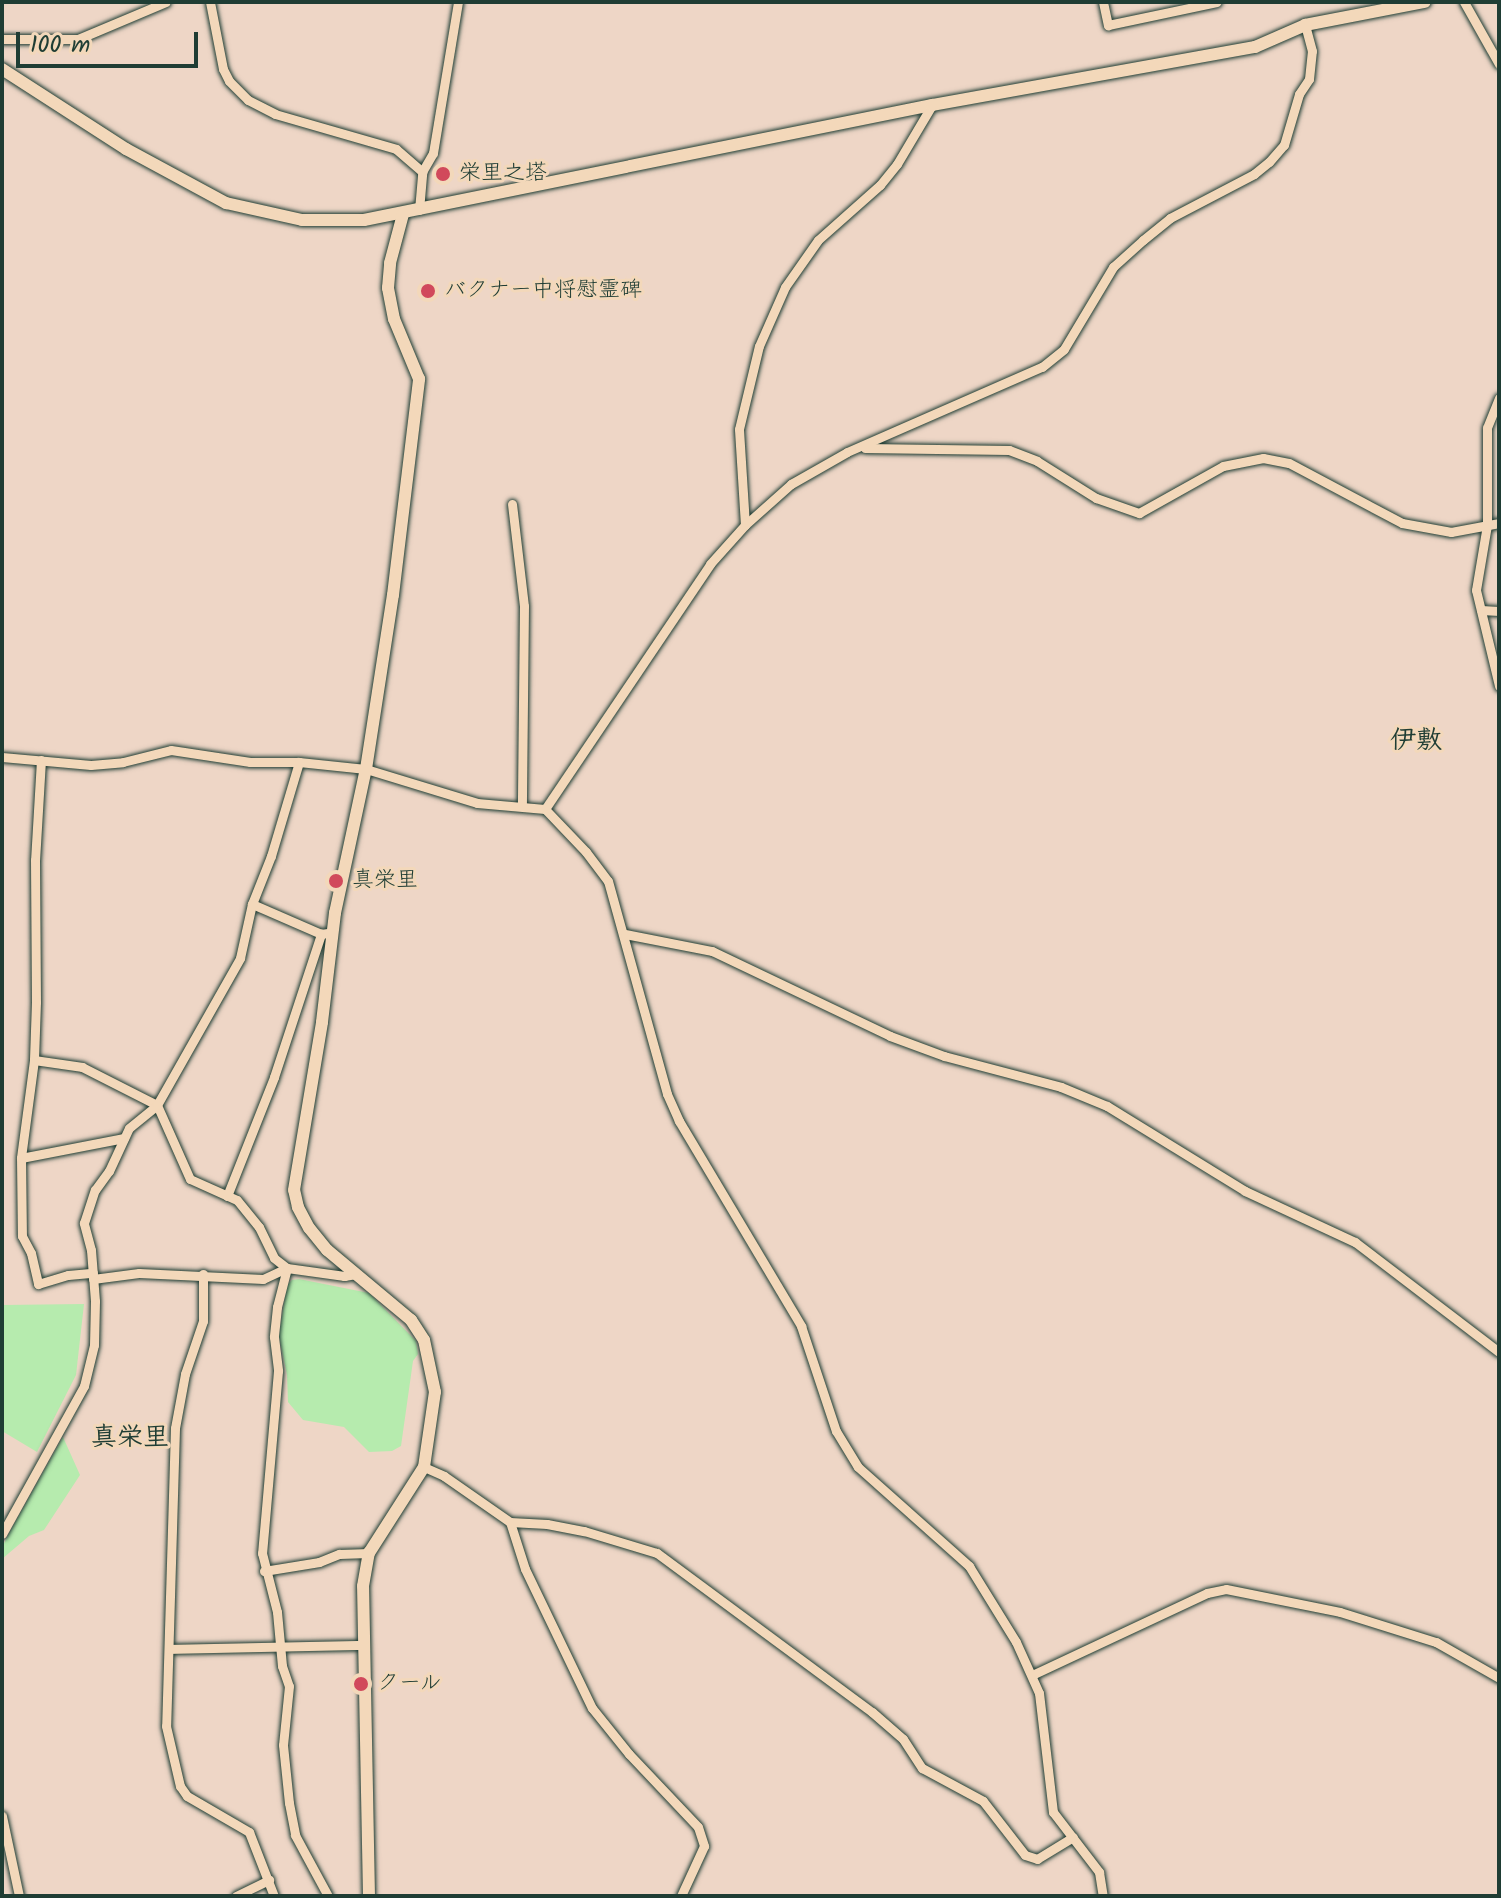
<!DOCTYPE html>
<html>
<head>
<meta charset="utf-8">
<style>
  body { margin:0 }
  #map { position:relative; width:1501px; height:1898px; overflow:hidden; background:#eed6c6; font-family:Kalam,"Klee One",sans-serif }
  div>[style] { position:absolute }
  .green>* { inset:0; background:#b6ebae }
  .roads { filter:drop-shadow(0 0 2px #1f3d34) drop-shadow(0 0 2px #1f3d34) }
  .minor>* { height:9px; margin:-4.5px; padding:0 4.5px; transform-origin:4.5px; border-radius:4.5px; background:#f3d8ba }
  .tertiary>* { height:12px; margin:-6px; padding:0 6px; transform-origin:6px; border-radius:6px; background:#f3d8ba }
  .dots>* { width:22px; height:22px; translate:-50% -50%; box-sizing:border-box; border:4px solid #f3d8ba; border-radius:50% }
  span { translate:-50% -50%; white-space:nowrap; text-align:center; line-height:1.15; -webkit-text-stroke:6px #f3d8ba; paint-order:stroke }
  .poi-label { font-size:22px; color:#1f3d34 }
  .left { translate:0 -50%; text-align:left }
  .quarter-label { font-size:26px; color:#1f3d34; font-weight:700 }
  .frame { position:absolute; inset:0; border:4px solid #1f3d34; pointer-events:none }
  .scale { position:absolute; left:16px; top:32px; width:182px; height:36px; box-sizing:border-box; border:4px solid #1f3d34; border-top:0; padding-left:10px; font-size:24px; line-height:28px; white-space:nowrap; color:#1f3d34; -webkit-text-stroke:6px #f3d8ba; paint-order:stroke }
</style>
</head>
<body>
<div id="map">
  <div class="green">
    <div style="clip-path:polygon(299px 1279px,369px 1293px,416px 1341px,418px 1354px,413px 1361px,401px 1446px,392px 1451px,369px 1452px,344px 1427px,303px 1420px,288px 1402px,287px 1375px,279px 1336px,287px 1285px,292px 1280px)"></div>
    <div style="clip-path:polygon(84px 1304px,76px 1375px,37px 1452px,2px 1431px,2px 1305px)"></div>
    <div style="clip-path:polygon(63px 1437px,80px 1475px,44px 1530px,29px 1536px,2px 1559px,2px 1547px,13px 1526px)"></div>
  </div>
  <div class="roads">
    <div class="minor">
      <div style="left:210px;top:2px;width:68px;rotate:79deg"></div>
      <div style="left:223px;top:69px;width:13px;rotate:63deg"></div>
      <div style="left:229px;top:81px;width:27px;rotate:45deg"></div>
      <div style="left:248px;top:100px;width:30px;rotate:27deg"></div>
      <div style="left:275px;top:114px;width:126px;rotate:16.1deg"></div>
      <div style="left:396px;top:149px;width:35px;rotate:41deg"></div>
      <div style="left:1103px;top:2px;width:24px;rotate:78deg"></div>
      <div style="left:1108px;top:25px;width:111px;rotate:-11.9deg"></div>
      <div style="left:1464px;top:2px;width:71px;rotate:60.6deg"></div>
      <div style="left:2px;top:39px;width:76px"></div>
      <div style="left:78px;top:39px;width:95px;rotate:-22.8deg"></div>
      <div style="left:419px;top:210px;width:38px;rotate:-85deg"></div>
      <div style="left:422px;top:172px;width:22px;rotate:-60deg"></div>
      <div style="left:433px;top:153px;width:153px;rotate:-80.6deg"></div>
      <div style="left:1499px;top:398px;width:32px;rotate:112deg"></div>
      <div style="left:1487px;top:428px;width:97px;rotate:90deg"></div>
      <div style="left:1487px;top:525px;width:66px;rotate:99.6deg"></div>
      <div style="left:1476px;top:590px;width:99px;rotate:76.5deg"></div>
      <div style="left:865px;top:448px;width:144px;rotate:0.8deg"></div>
      <div style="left:1009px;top:450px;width:30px;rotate:21deg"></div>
      <div style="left:1037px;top:461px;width:70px;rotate:32.1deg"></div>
      <div style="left:1096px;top:498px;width:46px;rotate:19.2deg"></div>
      <div style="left:1139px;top:513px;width:96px;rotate:-29.2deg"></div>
      <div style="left:1223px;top:466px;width:41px;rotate:-11.3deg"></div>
      <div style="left:1263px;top:458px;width:26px;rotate:11deg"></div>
      <div style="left:1289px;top:463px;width:128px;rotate:28deg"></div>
      <div style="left:1402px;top:523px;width:50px;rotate:10.4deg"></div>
      <div style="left:1451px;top:532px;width:49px;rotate:-10.6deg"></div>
      <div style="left:512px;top:504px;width:103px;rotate:83.3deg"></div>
      <div style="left:524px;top:606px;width:199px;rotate:90.6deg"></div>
      <div style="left:745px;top:525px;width:96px;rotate:-93.6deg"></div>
      <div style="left:739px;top:429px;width:85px;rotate:-76.5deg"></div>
      <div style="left:759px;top:346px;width:64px;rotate:-66.2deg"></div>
      <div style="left:785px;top:287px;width:57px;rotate:-54.9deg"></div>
      <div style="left:818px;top:240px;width:83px;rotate:-41.6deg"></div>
      <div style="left:880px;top:185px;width:27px;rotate:-51deg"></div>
      <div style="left:897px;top:164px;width:69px;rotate:-59.3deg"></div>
      <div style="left:1481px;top:610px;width:18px;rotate:3deg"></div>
      <div style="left:2px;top:757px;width:89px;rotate:5.1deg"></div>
      <div style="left:91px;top:765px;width:32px;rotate:-5deg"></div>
      <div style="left:123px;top:762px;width:49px;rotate:-14deg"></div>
      <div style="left:171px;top:750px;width:80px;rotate:8.6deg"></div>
      <div style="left:250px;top:762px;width:49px"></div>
      <div style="left:299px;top:762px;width:67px;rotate:6deg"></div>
      <div style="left:366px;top:769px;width:116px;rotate:17deg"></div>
      <div style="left:477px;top:803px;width:68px;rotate:5deg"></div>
      <div style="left:545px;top:809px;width:59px;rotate:46.4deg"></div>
      <div style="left:586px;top:852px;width:36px;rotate:53deg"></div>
      <div style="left:608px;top:881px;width:221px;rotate:74.5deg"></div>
      <div style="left:667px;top:1094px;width:30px;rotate:66deg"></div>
      <div style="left:679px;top:1121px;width:239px;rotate:59.2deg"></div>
      <div style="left:801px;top:1326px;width:111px;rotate:71.6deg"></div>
      <div style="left:836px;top:1431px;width:42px;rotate:58.6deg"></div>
      <div style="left:858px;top:1467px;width:149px;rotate:41.7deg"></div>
      <div style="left:969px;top:1566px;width:89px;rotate:58.3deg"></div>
      <div style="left:1016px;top:1642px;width:56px;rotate:65.7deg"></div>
      <div style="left:1039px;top:1693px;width:120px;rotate:83.3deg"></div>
      <div style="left:1053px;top:1812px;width:76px;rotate:52.5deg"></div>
      <div style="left:1099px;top:1872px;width:24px;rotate:81deg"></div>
      <div style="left:41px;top:760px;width:100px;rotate:93.4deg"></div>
      <div style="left:35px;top:860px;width:142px;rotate:89.6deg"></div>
      <div style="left:36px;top:1002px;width:58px;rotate:92deg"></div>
      <div style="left:34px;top:1060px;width:99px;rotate:97.6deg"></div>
      <div style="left:21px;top:1158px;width:78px;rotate:89.3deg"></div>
      <div style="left:22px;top:1236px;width:19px;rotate:62deg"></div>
      <div style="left:31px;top:1253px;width:32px;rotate:77deg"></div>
      <div style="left:38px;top:1284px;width:31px;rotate:-17deg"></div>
      <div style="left:68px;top:1275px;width:25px;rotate:-5deg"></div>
      <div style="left:545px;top:809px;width:295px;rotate:-56deg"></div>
      <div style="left:710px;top:564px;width:52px;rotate:-48.1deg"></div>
      <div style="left:745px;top:525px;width:62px;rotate:-41.7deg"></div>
      <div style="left:791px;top:484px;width:64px;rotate:-29.7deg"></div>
      <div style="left:847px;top:452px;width:213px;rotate:-23.6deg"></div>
      <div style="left:1042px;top:367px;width:28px;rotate:-39deg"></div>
      <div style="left:1064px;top:349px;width:96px;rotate:-59.1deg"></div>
      <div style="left:1113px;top:267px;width:40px;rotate:-42deg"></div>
      <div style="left:1143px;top:240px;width:35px;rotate:-39deg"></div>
      <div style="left:1170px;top:218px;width:95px;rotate:-27.6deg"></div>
      <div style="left:1254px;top:174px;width:19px;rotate:-39deg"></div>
      <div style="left:1269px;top:162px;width:23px;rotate:-49deg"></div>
      <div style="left:1284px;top:145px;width:53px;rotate:-73.6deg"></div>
      <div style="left:1299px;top:94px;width:18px;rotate:-56deg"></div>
      <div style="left:1309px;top:79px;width:28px;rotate:-84deg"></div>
      <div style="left:1312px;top:51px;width:27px;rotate:-105deg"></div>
      <div style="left:252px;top:904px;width:75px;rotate:23.5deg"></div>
      <div style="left:625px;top:934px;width:89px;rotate:11.1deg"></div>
      <div style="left:712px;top:951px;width:197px;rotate:25.5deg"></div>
      <div style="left:890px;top:1036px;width:58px;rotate:20.3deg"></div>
      <div style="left:944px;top:1056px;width:121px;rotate:14.8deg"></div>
      <div style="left:1061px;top:1087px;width:50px;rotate:22.4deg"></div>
      <div style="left:1107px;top:1106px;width:162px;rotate:31.6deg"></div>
      <div style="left:1245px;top:1191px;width:121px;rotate:24.9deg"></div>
      <div style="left:1355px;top:1242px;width:181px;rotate:37.4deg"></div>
      <div style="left:34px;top:1060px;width:49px;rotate:8.3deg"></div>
      <div style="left:82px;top:1067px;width:84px;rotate:26.9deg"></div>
      <div style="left:157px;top:1105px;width:81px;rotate:66deg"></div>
      <div style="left:190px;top:1179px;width:51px;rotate:24.1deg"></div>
      <div style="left:237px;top:1200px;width:35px;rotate:51deg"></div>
      <div style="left:259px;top:1227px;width:34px;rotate:64deg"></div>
      <div style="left:274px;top:1258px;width:16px;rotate:38deg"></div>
      <div style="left:21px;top:1158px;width:105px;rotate:-11deg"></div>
      <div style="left:227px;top:1196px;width:128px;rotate:-68.4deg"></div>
      <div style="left:274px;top:1077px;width:151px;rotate:-71.8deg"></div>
      <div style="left:321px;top:934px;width:12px;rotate:-9deg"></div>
      <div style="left:287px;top:1268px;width:40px;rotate:104.4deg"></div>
      <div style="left:277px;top:1307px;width:30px;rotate:96deg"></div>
      <div style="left:274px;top:1337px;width:34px;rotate:83deg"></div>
      <div style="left:278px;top:1371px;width:183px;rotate:95deg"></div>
      <div style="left:262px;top:1553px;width:61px;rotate:75.7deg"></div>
      <div style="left:277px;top:1612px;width:54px;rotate:84.7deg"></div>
      <div style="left:282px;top:1666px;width:21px;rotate:71deg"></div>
      <div style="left:289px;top:1686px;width:59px;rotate:95.8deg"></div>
      <div style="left:283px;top:1745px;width:58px;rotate:84.1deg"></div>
      <div style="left:289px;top:1803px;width:33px;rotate:79deg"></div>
      <div style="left:295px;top:1835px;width:69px;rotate:61.6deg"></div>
      <div style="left:203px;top:1274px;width:47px;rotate:90deg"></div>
      <div style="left:203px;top:1321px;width:56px;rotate:108.8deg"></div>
      <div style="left:185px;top:1374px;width:55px;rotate:100.5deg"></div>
      <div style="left:175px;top:1428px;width:298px;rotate:91.7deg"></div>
      <div style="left:166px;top:1726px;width:62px;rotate:76.9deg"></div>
      <div style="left:180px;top:1786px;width:12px;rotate:55deg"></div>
      <div style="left:187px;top:1796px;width:72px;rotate:30.1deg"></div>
      <div style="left:249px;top:1832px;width:69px;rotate:68.7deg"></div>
      <div style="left:93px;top:1279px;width:46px;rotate:-7.4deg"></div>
      <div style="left:139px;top:1273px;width:124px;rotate:2.8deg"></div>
      <div style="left:263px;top:1279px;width:26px;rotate:-25deg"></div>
      <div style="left:287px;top:1268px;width:58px;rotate:8deg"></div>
      <div style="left:344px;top:1276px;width:12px;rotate:-9deg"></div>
      <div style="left:424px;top:1467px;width:22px;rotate:24deg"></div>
      <div style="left:444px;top:1476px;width:80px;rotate:34.9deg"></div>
      <div style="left:510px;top:1522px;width:49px;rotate:72.3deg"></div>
      <div style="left:525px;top:1569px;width:154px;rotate:64.3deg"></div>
      <div style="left:592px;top:1708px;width:59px;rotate:51.2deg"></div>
      <div style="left:629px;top:1754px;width:100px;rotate:46.6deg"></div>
      <div style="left:698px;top:1827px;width:20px;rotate:72deg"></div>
      <div style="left:704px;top:1846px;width:55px;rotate:114.7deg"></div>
      <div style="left:510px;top:1522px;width:37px;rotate:3deg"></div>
      <div style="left:547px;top:1524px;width:38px;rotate:11deg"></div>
      <div style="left:584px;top:1531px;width:76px;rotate:16.8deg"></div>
      <div style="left:657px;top:1553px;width:267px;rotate:36.5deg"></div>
      <div style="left:872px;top:1712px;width:41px;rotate:41.1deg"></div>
      <div style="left:903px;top:1739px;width:35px;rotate:57deg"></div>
      <div style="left:922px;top:1768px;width:69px;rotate:28.4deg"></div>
      <div style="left:983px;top:1801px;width:68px;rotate:52.1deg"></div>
      <div style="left:1025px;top:1855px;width:13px;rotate:18deg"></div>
      <div style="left:1037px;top:1859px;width:42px;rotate:-31.4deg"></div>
      <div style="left:2px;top:1534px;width:169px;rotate:-61deg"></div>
      <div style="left:84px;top:1386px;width:42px;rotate:-76.3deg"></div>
      <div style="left:94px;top:1345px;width:44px;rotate:-88.7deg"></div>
      <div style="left:95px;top:1301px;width:51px;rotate:-94.5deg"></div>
      <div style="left:91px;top:1250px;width:28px;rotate:-105deg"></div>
      <div style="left:84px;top:1223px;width:35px;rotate:-72deg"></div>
      <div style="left:95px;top:1190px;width:24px;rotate:-54deg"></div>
      <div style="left:109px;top:1171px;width:47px;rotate:-65.1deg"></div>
      <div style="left:129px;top:1128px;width:36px;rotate:-39deg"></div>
      <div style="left:157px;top:1105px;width:169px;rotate:-60.5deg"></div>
      <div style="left:240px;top:958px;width:55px;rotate:-77.5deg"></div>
      <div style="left:252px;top:904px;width:52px;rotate:-68.4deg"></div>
      <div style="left:271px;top:856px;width:98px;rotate:-73.4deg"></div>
      <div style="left:264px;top:1571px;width:56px;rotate:-9.3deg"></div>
      <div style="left:319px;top:1562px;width:22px;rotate:-22deg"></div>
      <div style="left:339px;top:1554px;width:30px;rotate:-2deg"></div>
      <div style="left:170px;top:1649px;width:194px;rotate:-1.2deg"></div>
      <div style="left:1032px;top:1675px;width:193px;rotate:-25.1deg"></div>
      <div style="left:1207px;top:1593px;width:19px;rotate:-12deg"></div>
      <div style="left:1226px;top:1589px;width:116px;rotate:11.4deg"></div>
      <div style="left:1340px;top:1612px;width:101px;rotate:17.4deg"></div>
      <div style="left:1436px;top:1642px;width:73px;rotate:29.7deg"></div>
      <div style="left:2px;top:1816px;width:82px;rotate:78deg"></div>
      <div style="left:236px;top:1896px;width:37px;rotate:-26deg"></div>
    </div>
    <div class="tertiary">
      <div style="left:2px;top:69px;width:148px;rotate:32.8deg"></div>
      <div style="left:126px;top:149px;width:114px;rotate:28.4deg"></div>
      <div style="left:226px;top:203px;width:78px;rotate:12.6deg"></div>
      <div style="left:302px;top:220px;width:62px"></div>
      <div style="left:364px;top:220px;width:580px;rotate:-11.45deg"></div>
      <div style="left:932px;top:105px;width:328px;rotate:-10.2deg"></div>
      <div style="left:1255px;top:47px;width:55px;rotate:-23.7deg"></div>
      <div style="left:1305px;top:25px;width:122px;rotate:-10.9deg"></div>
      <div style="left:369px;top:1896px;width:310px;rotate:-91.1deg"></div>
      <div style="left:363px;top:1586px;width:34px;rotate:-80deg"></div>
      <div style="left:369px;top:1553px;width:102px;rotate:-57.4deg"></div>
      <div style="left:424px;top:1467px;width:76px;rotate:-81.7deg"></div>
      <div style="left:435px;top:1392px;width:53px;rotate:-101.9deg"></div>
      <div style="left:424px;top:1340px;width:24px;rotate:-123deg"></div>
      <div style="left:411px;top:1320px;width:109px;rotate:-140.2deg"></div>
      <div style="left:327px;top:1250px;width:28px;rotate:-129deg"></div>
      <div style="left:309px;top:1228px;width:24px;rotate:-118deg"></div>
      <div style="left:298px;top:1207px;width:17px;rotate:-103deg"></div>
      <div style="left:294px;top:1190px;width:170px;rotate:-80.5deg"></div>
      <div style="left:322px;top:1022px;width:110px;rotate:-83.2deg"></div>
      <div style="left:335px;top:913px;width:147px;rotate:-77.9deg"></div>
      <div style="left:366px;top:769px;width:176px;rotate:-81.2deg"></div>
      <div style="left:393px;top:595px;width:218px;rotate:-83.1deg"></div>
      <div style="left:419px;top:379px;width:65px;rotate:-112.6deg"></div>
      <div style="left:394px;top:319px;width:32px;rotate:-101deg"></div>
      <div style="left:388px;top:288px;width:25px;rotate:-85deg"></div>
      <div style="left:390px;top:263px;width:51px;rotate:-75.1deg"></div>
    </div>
  </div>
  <div class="dots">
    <div style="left:443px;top:174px;background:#d1495b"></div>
    <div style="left:428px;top:291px;background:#d1495b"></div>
    <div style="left:336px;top:881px;background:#d1495b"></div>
    <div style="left:361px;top:1684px;background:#d1495b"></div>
  </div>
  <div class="poi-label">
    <span class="left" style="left:459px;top:174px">栄里之塔</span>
    <span class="left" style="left:444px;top:291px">バクナー中将慰霊碑</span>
    <span class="left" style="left:352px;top:881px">真栄里</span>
    <span class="left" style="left:377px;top:1684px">クール</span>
  </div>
  <div class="quarter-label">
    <span style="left:1416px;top:742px">伊敷</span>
    <span style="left:130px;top:1439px">真栄里</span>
  </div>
  <div class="frame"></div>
  <div class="scale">100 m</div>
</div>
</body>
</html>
